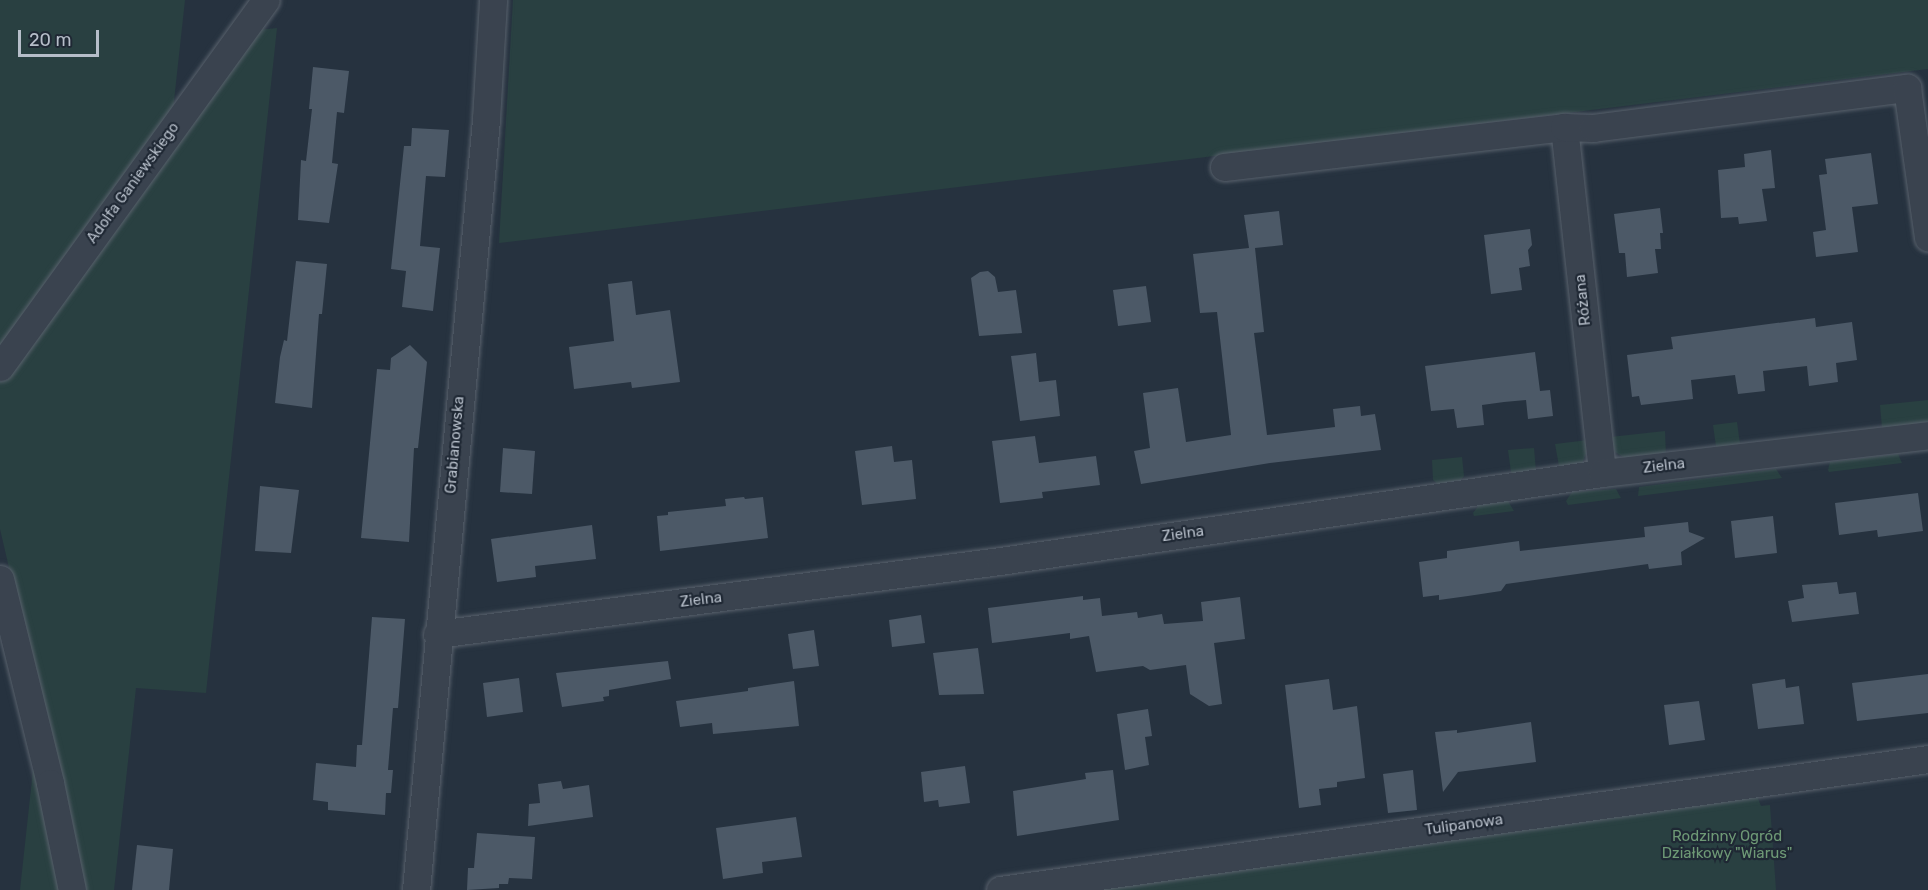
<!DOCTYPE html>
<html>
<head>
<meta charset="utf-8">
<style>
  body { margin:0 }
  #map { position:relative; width:1928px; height:890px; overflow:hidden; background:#26323f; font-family:Rubik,sans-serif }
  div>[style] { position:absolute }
  .green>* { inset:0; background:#294041 }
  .building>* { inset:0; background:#4c5967 }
  .roads { filter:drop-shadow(0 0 2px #58616c) drop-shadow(0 0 2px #58616c) }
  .minor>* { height:27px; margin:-13.5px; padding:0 13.5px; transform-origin:13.5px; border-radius:13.5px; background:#3a434f }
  span { translate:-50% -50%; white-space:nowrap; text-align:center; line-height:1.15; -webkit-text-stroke:4.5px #1f2834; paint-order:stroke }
  .street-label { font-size:15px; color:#b6bec9 }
  .park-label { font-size:15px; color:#6e9976 }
  .scale { position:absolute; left:18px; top:30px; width:81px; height:27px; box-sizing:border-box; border:3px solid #b6bec9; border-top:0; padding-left:8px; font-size:18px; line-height:21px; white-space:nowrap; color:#b6bec9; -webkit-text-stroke:4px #1f2834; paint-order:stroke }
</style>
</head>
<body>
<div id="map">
  <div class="green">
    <div style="clip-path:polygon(0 0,185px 0,172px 119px,0 360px)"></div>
    <div style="clip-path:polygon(513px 0,1928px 0,1928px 69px,499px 243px)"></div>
    <div style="clip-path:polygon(277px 28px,206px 693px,136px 688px,114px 890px,84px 890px,0 529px,0 381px,248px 31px)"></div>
    <div style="clip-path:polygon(1928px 400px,1928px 422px,1882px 428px,1880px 405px)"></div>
    <div style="clip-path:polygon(1737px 422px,1740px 444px,1720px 450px,1716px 446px,1713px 425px)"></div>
    <div style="clip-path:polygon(1665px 431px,1666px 456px,1630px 461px,1615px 452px,1610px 437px)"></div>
    <div style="clip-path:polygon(1588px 440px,1588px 449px,1582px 463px,1559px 466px,1555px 444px)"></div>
    <div style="clip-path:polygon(1534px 448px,1536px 471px,1514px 475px,1511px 472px,1508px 450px)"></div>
    <div style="clip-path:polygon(1898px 454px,1902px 463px,1829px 472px,1828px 470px,1830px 462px)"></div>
    <div style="clip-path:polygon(1462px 457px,1464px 476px,1461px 480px,1438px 484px,1433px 480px,1432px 460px)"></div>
    <div style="clip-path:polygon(1776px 469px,1782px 478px,1638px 496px,1639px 487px)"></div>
    <div style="clip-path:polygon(1616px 489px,1621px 498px,1568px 505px,1566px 501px,1572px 492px)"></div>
    <div style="clip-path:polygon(1508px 501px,1514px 511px,1474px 516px,1473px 513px,1479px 505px)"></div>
    <div style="clip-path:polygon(35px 752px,62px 890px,20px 890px)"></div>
    <div style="clip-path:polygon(1757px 796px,1761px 806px,1770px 805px,1776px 890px,1074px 890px)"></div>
  </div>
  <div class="building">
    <div style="clip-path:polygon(313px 67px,349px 71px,344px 113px,337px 112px,332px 163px,338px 164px,329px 223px,298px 220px,301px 160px,306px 161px,312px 109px,309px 109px)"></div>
    <div style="clip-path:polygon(412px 128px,449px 130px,445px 177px,426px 176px,420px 246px,440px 248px,433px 311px,402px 307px,406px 271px,391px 269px,404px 146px,411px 146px)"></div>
    <div style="clip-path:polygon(1771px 150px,1775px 188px,1762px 189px,1767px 221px,1739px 224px,1738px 217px,1721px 218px,1718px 170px,1745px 167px,1744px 154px)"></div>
    <div style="clip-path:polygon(1871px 153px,1878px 204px,1852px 207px,1858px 252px,1816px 257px,1813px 232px,1826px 230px,1819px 175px,1827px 174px,1825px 159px)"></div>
    <div style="clip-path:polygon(1660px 208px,1663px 233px,1660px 233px,1661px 249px,1655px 249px,1658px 273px,1627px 277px,1625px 253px,1619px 253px,1614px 214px)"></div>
    <div style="clip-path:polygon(1279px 211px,1283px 245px,1255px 248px,1264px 332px,1254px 333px,1267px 435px,1335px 427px,1333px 409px,1360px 406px,1361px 416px,1375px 414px,1381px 450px,1270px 463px,1141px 484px,1134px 451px,1150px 448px,1143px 393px,1178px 388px,1186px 442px,1231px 435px,1217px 312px,1200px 313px,1193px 254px,1249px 248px,1244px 215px)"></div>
    <div style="clip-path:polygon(1530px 229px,1532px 245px,1528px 250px,1530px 266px,1519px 268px,1522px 290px,1491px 294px,1484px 235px)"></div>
    <div style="clip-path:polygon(296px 261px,327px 264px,322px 314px,319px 314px,312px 408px,275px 403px,280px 357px,284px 340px,287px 341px)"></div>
    <div style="clip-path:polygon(988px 271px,995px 277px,998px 292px,1016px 290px,1022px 333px,979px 336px,971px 278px,980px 272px)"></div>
    <div style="clip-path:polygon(632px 281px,636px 315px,670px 310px,680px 382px,632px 388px,631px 382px,574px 389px,569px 347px,614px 341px,608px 284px)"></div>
    <div style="clip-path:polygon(1146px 286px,1151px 322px,1118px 326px,1113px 290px)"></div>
    <div style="clip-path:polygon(1815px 318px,1816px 327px,1852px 322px,1857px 360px,1836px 363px,1838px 382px,1809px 386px,1807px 366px,1763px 371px,1765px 391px,1738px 394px,1735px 375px,1691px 380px,1693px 399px,1641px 405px,1639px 396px,1632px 397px,1627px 355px,1673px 349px,1671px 337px)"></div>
    <div style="clip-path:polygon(410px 345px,427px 362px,418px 448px,414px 448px,409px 542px,361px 538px,377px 369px,390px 370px,391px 358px)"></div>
    <div style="clip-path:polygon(1535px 352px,1540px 391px,1550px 390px,1553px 416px,1528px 419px,1526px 400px,1504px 402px,1482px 405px,1484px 425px,1457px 428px,1454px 409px,1431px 411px,1425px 366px)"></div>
    <div style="clip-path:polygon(1036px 353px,1039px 382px,1056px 380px,1060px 416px,1020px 421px,1011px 356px)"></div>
    <div style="clip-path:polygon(1035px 436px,1039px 463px,1096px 456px,1100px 485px,1042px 492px,1043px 498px,1000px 503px,992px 441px)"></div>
    <div style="clip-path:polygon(892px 446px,894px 462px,912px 460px,916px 499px,862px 505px,855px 451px)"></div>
    <div style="clip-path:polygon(503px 448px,535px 451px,532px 494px,500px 492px)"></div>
    <div style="clip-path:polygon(260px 486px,299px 490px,291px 553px,255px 551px)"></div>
    <div style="clip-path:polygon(1918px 493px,1923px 531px,1878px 537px,1877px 530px,1839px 535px,1835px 503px)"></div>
    <div style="clip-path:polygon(744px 497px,745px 499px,763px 497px,768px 538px,660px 551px,657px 516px,668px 515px,668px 512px,726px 506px,725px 499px)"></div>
    <div style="clip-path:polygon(1773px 516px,1777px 553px,1735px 558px,1731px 521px)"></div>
    <div style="clip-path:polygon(1688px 522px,1689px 532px,1705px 538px,1681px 552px,1682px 565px,1649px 569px,1648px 564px,1506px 584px,1501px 591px,1468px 596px,1439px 600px,1439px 595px,1423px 597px,1419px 562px,1447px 558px,1447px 551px,1519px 541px,1520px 551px,1645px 537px,1644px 527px)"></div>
    <div style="clip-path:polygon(592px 525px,596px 559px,535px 566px,536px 577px,497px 582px,491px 539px)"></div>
    <div style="clip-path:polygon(1837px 582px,1839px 594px,1856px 592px,1859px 614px,1792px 622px,1788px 601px,1804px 598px,1802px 585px)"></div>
    <div style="clip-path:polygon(1083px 596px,1083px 600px,1100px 598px,1102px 616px,1137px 612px,1138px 618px,1162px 614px,1164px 624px,1203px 621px,1201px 602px,1240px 597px,1245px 639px,1214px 643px,1222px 704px,1209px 706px,1190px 694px,1186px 665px,1150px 670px,1143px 666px,1096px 672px,1089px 636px,1070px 639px,1070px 633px,992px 643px,988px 608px)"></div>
    <div style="clip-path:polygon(921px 615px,925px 643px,892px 647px,889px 620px)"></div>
    <div style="clip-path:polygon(372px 617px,405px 619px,398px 708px,393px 708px,388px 770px,393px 770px,391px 793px,386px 793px,385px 815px,328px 810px,328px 802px,313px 800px,316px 763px,356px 767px,357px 745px,362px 745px)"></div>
    <div style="clip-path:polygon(814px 630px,819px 666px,793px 669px,788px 634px)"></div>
    <div style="clip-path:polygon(978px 648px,984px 694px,939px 695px,933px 653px)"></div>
    <div style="clip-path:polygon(668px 661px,671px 679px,609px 690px,609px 696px,603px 697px,604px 701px,562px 707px,556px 673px)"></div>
    <div style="clip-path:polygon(1928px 674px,1928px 713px,1857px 721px,1852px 683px)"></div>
    <div style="clip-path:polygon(519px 678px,523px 712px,487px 717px,483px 683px)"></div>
    <div style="clip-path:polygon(1329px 679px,1333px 710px,1357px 706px,1365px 778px,1337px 782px,1337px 787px,1319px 789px,1321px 805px,1299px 808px,1285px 685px)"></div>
    <div style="clip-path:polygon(1785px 679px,1786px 688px,1799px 686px,1804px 724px,1758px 729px,1752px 684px)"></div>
    <div style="clip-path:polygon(794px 681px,799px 726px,713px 734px,712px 723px,680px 727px,676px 701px,748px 691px,748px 688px)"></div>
    <div style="clip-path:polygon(1699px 701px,1705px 740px,1669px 745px,1664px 705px)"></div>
    <div style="clip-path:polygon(1148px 709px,1152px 736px,1145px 737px,1149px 765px,1125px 770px,1117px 714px)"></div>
    <div style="clip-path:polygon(1531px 722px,1536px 762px,1458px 772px,1443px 792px,1435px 732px,1457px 730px,1457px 733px)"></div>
    <div style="clip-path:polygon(965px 766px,970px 803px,939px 807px,938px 800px,924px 802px,921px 772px)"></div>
    <div style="clip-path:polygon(1113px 770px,1119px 820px,1017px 836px,1013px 791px,1086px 779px,1085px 773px)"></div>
    <div style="clip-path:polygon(1413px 770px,1417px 810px,1388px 813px,1383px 774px)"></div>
    <div style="clip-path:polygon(561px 781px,563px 789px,589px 785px,593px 817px,528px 826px,529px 804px,540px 803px,538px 784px)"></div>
    <div style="clip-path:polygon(796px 817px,802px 857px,762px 862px,763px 873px,723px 879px,716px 828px)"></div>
    <div style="clip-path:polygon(477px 833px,535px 837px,532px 879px,509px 878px,508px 884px,499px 884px,499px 888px,467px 890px,468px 868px,474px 868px)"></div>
    <div style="clip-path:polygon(137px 845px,173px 849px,169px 890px,132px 890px)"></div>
  </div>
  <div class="roads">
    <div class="minor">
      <div style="left:1564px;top:127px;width:348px;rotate:83.7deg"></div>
      <div style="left:1224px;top:167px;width:342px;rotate:-6.7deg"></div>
      <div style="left:1564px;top:127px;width:29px;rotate:2deg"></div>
      <div style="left:1593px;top:128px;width:317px;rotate:-7.3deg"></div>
      <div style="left:1907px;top:88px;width:151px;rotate:82deg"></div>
      <div style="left:0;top:367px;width:453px;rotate:-54.1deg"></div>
      <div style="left:0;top:579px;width:210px;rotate:76.2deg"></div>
      <div style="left:50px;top:783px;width:109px;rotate:78.4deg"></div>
      <div style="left:437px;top:634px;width:568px;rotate:-7.39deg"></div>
      <div style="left:1000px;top:561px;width:608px;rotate:-8.32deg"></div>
      <div style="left:1602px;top:473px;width:328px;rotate:-6.6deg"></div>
      <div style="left:416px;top:890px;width:774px;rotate:-84.81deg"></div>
      <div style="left:486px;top:119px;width:119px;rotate:-86.6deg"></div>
      <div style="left:1000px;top:890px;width:937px;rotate:-8.03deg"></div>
    </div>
  </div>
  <div class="street-label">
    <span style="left:133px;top:183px;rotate:-54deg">Adolfa Ganiewskiego</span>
    <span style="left:1583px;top:300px;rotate:-96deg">Różana</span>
    <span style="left:455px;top:445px;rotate:-85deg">Grabianowska</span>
    <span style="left:1664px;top:466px;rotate:-7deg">Zielna</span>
    <span style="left:1183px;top:534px;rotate:-8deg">Zielna</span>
    <span style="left:701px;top:600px;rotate:-7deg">Zielna</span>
    <span style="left:1464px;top:825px;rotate:-8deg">Tulipanowa</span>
  </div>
  <div class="park-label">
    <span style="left:1727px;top:845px">Rodzinny Ogród<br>Działkowy "Wiarus"</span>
  </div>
  <div class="scale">20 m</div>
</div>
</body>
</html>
